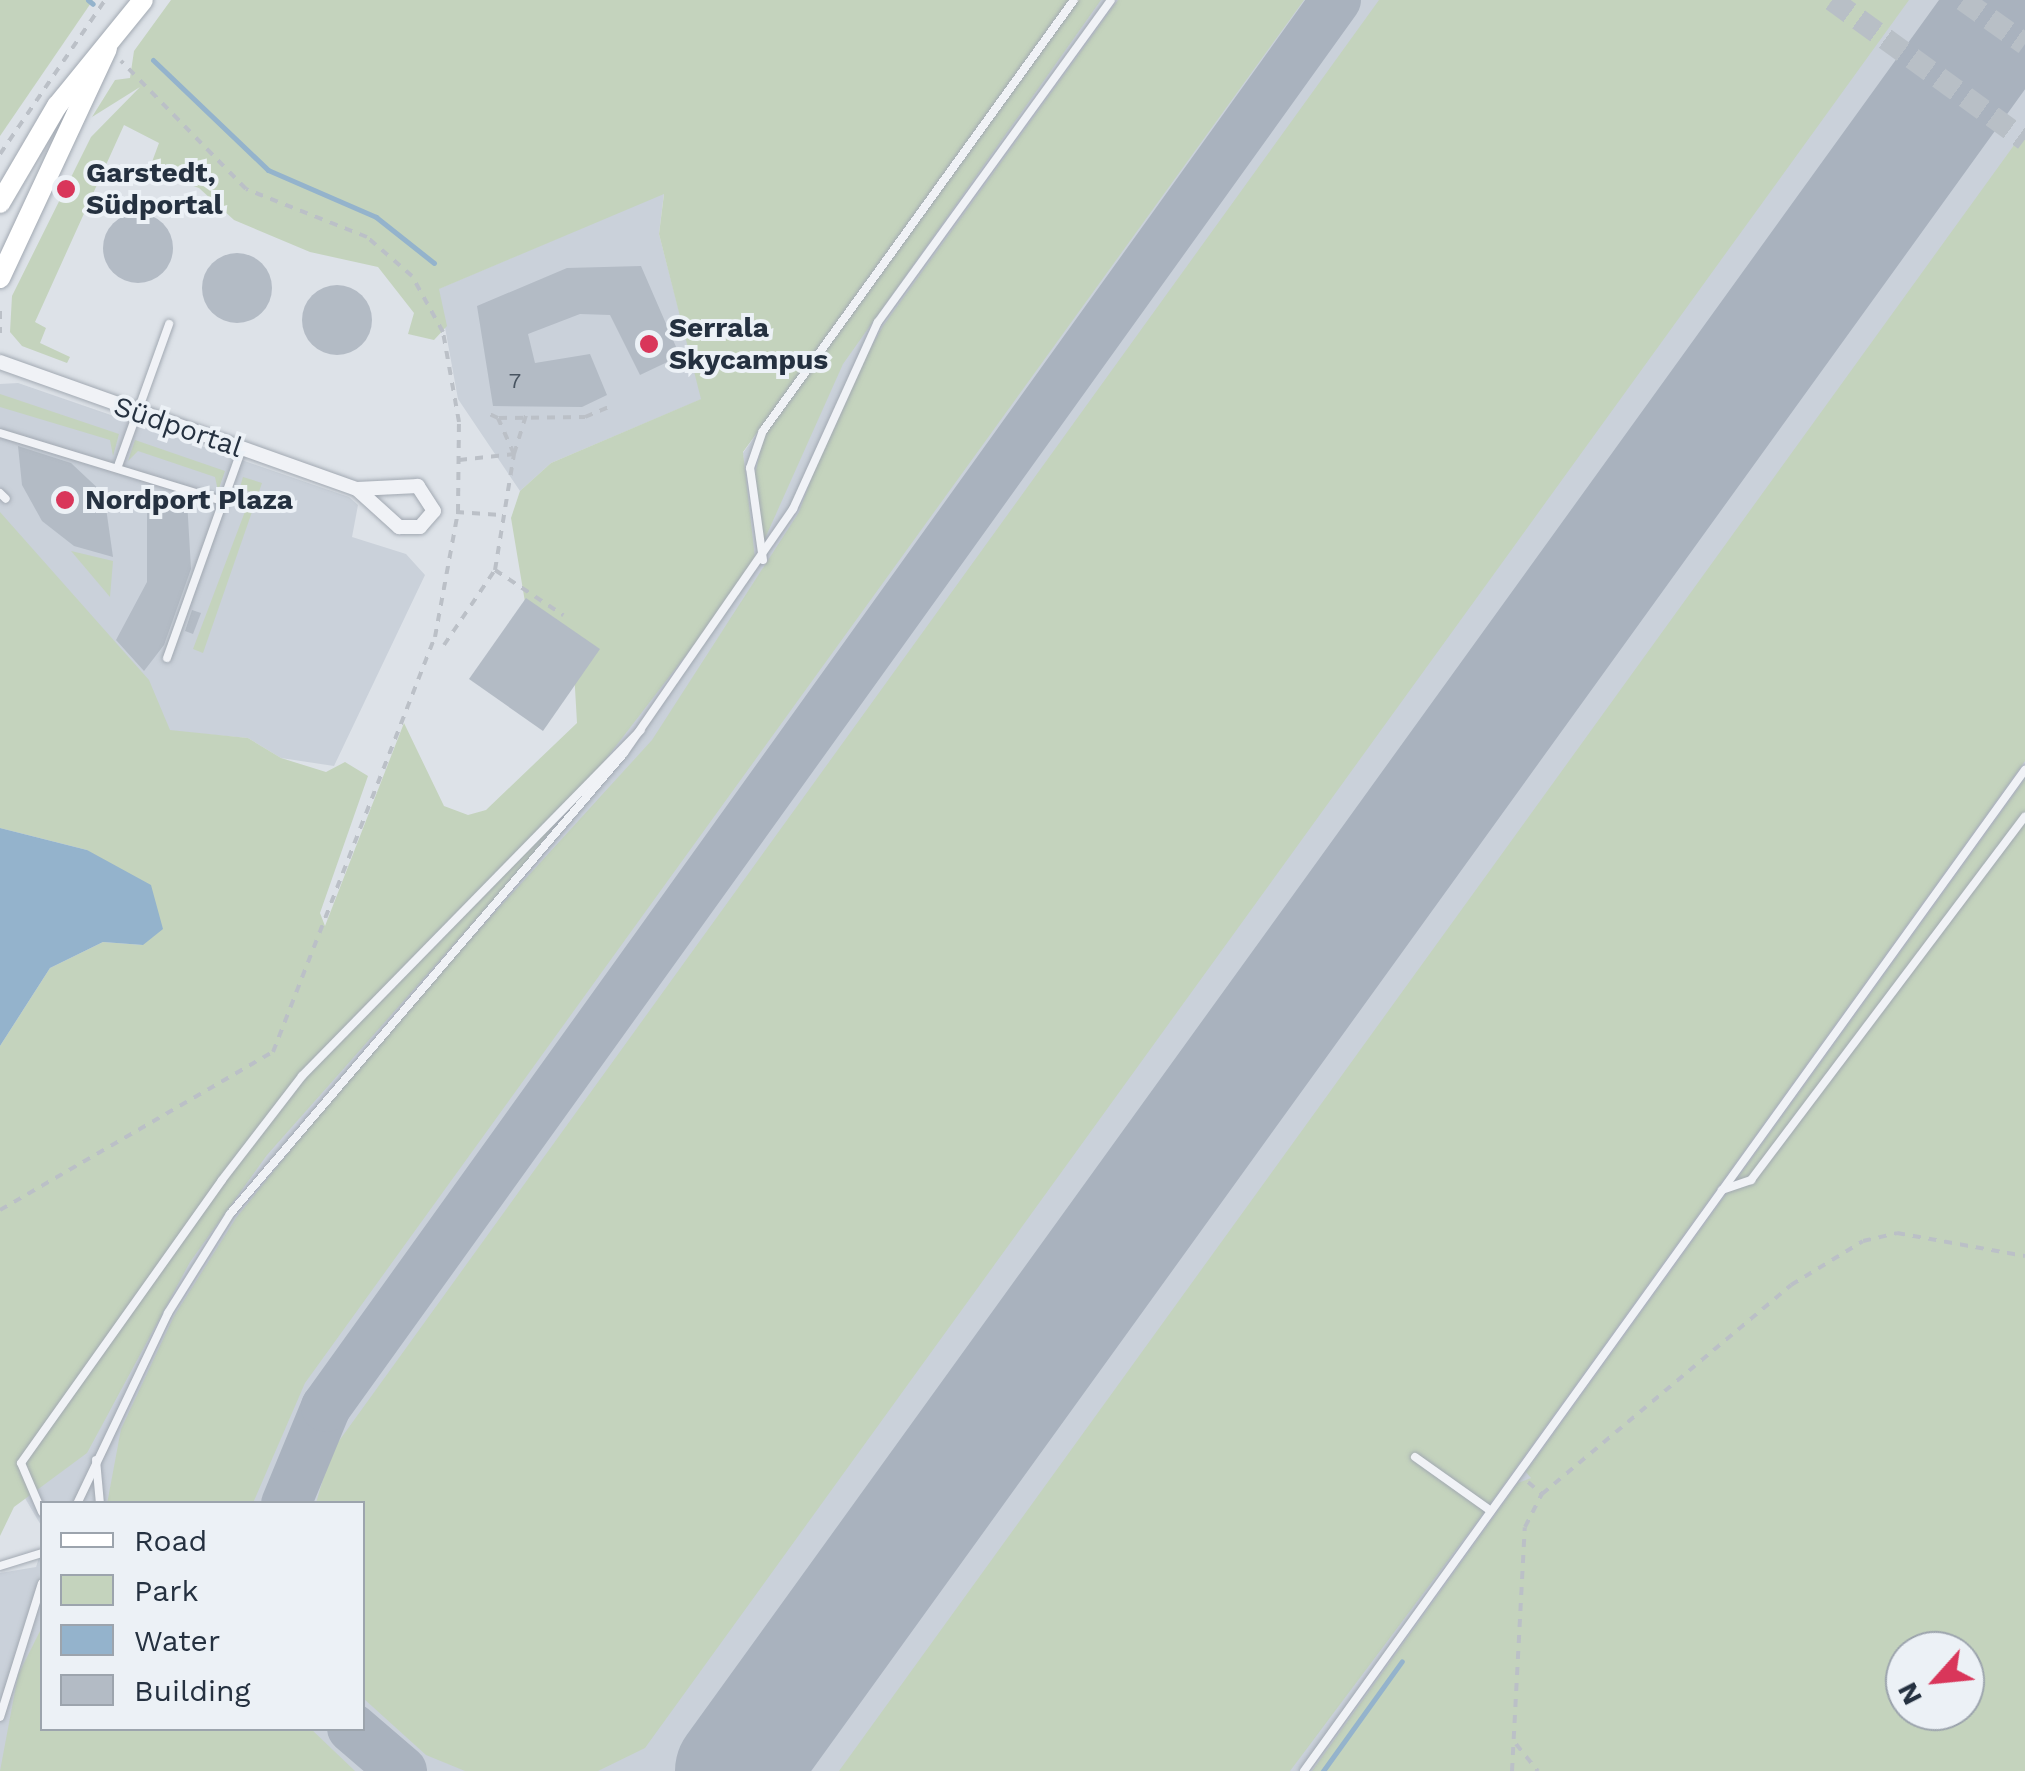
<!DOCTYPE html>
<html>
<head>
<meta charset="utf-8">
<style>
  body { margin:0 }
  #map { position:relative; width:2025px; height:1771px; overflow:hidden; background:#dde2e8; font-family:"Work Sans",sans-serif }
  div>[style] { position:absolute }
  .built>* { inset:0; background:#cad1da }
  .green>* { inset:0; background:#c4d3bd }
  .water>* { inset:0; background:#94b3cc }
  .stream>* { height:5px; margin:-2.5px; padding:0 2.5px; transform-origin:2.5px; border-radius:2.5px; background:#94b3cc }
  .taxiway>* { height:50px; margin:-25px; padding:0 25px; transform-origin:25px; border-radius:25px; background:#a9b2be }
  .runway>* { height:122px; margin:-61px; padding:0 61px; transform-origin:61px; border-radius:61px; background:#a9b2be }
  .building>* { inset:0; background:#b3bbc5 }
  .round { border-radius:50% }
  .trunk-tunnel>* { height:22px; margin-top:-11px; transform-origin:0; background:repeating-linear-gradient(90deg,#b8bfc6 0 22px,transparent 0 33px) }
  .path>* { height:4px; margin-top:-2px; transform-origin:0; background:repeating-linear-gradient(90deg,#bbc0c7 0 8px,transparent 0 16px) }
  .roads { filter:drop-shadow(0 0 2px #a2a9b2) drop-shadow(0 0 2px #a2a9b2) }
  .service>* { height:8px; margin:-4px; padding:0 4px; transform-origin:4px; border-radius:4px; background:#f0f2f6 }
  .minor>* { height:14px; margin:-7px; padding:0 7px; transform-origin:7px; border-radius:7px; background:#f0f2f6 }
  .secondary>* { height:20px; margin:-10px; padding:0 10px; transform-origin:10px; border-radius:10px; background:#fff }
  .dots>* { width:28px; height:28px; translate:-50% -50%; box-sizing:border-box; border:5px solid #ecf1f6; border-radius:50% }
  span { translate:-50% -50%; white-space:nowrap; text-align:center; line-height:1.15; -webkit-text-stroke:8px #ecf1f6; paint-order:stroke }
  .number-label { font-size:22px; color:#485461 }
  .number-label span { -webkit-text-stroke-width:0 }
  .poi-label { font-size:28px; color:#253140; font-weight:700 }
  .left { translate:0 -50%; text-align:left }
  .street-label { font-size:28px; color:#253140 }
  .legend { position:absolute; left:40px; top:1501px; width:325px; height:230px; box-sizing:border-box; background:#ecf1f6; border:2px solid #9ca4ad; margin:0; padding:12px 18px; list-style:none; font-size:30px; color:#253140 }
  .legend li { display:flex; align-items:center; gap:20px; height:50px }
  .legend b { width:50px; border:2px solid #9ca4ad }
  .north { position:absolute; left:1885px; top:1631px; width:100px; height:100px; box-sizing:border-box; background:#ecf1f6; border:2px solid #9ca4ad; border-radius:50%; rotate:243deg; font-size:28px; font-weight:700; line-height:40px; text-align:center; color:#253140 }
  .north::after { content:''; display:block; margin:auto; width:35px; height:45px; background:#d9365a; clip-path:polygon(50% 0,100% 100%,50% 72%,0 100%) }
</style>
</head>
<body>
<div id="map">
  <div class="built">
    <div style="clip-path:polygon(1069px 0,2025px 0,2025px 824px,1509px 1507px,1344px 1771px,0 1771px,0 1573px,36px 1567px,42px 1548px,42px 1728px,362px 1728px,362px 1504px,42px 1504px,42px 1527px,9px 1471px,752px 549px,743px 453px)"></div>
    <div style="clip-path:polygon(664px 193px,659px 234px,702px 399px,551px 463px,520px 491px,458px 399px,438px 289px)"></div>
    <div style="clip-path:polygon(18px 383px,349px 497px,358px 505px,352px 537px,406px 554px,425px 575px,334px 766px,281px 758px,248px 738px,170px 731px,0 542px,0 384px)"></div>
  </div>
  <div class="green">
    <div style="clip-path:polygon(0 0,93px 0,0 136px)"></div>
    <div style="clip-path:polygon(171px 0,1069px 0,743px 452px,755px 558px,703px 633px,525px 864px,267px 1155px,190px 1262px,87px 1453px,14px 1507px,0 1536px,0 1046px,50px 968px,103px 942px,143px 945px,87px 850px,0 828px,0 512px,149px 680px,170px 730px,248px 738px,281px 758px,326px 772px,345px 762px,368px 776px,320px 913px,325px 926px,404px 723px,444px 806px,468px 815px,486px 810px,577px 723px,574px 671px,526px 608px,511px 518px,520px 491px,551px 463px,701px 399px,659px 234px,664px 194px,439px 289px,447px 326px,434px 340px,408px 334px,414px 313px,378px 267px,310px 252px,234px 220px,199px 188px,149px 170px,159px 143px,124px 125px,35px 322px,46px 328px,40px 343px,70px 357px,67px 363px,22px 346px,10px 332px,12px 296px,91px 137px,140px 87px,92px 117px,115px 80px,130px 78px,134px 51px)"></div>
    <div style="clip-path:polygon(1077px 0,1101px 0,843px 364px,763px 543px,753px 482px,765px 432px)"></div>
    <div style="clip-path:polygon(1118px 0,1304px 0,305px 1383px,253px 1503px,107px 1504px,121px 1429px,174px 1316px,236px 1218px,384px 1034px,652px 740px,799px 512px,837px 409px,883px 326px)"></div>
    <div style="clip-path:polygon(1379px 0,1909px 0,645px 1748px,598px 1771px,465px 1771px,426px 1755px,363px 1698px,362px 1504px,316px 1503px,331px 1452px)"></div>
    <div style="clip-path:polygon(2025px 130px,2025px 761px,1479px 1519px,1290px 1771px,839px 1771px)"></div>
    <div style="clip-path:polygon(0 394px,119px 434px,113px 456px,110px 440px,0 407px)"></div>
    <div style="clip-path:polygon(135px 440px,225px 471px,218px 491px,215px 477px,138px 451px,128px 461px)"></div>
    <div style="clip-path:polygon(243px 477px,262px 483px,203px 653px,193px 649px,252px 493px,240px 487px)"></div>
    <div style="clip-path:polygon(71px 551px,113px 561px,110px 597px)"></div>
    <div style="clip-path:polygon(evenodd,2025px 779px,2025px 1771px,1312px 1771px,1518px 1483px,1531px 1478px,1526px 1472px,2025px 779px,1905px 1651px,1965px 1651px,1965px 1711px,1905px 1711px,1905px 1651px)"></div>
    <div style="clip-path:polygon(42px 1627px,42px 1728px,311px 1729px,355px 1771px,0 1771px,18px 1675px)"></div>
  </div>
  <div class="water">
    <div style="clip-path:polygon(0 828px,87px 850px,151px 885px,163px 929px,143px 945px,103px 942px,50px 968px,0 1046px)"></div>
  </div>
  <div class="stream">
    <div style="left:88px;top:0;width:6px;rotate:39deg"></div>
    <div style="left:153px;top:60px;width:159px;rotate:43.7deg"></div>
    <div style="left:268px;top:170px;width:118px;rotate:23.5deg"></div>
    <div style="left:376px;top:217px;width:74px;rotate:38.4deg"></div>
    <div style="left:1323px;top:1771px;width:135px;rotate:-54.3deg"></div>
  </div>
  <div class="taxiway">
    <div style="left:286px;top:1504px;width:105px;rotate:-67.6deg"></div>
    <div style="left:326px;top:1407px;width:1732px;rotate:-54.33deg"></div>
    <div style="left:352px;top:1728px;width:66px;rotate:40.7deg"></div>
    <div style="left:720px;top:1771px;width:78px;rotate:-44.5deg"></div>
  </div>
  <div class="runway">
    <div style="left:736px;top:1771px;width:2184px;rotate:-54.18deg"></div>
  </div>
  <div class="building">
    <div class="round" style="left:103px;top:213px;width:70px;height:70px"></div>
    <div class="round" style="left:202px;top:253px;width:70px;height:70px"></div>
    <div style="clip-path:polygon(641px 266px,680px 356px,640px 375px,610px 315px,580px 314px,528px 334px,535px 363px,590px 354px,607px 395px,582px 407px,493px 406px,477px 306px,567px 268px)"></div>
    <div class="round" style="left:302px;top:285px;width:70px;height:70px"></div>
    <div style="clip-path:polygon(18px 446px,71px 463px,104px 494px,113px 557px,74px 546px,42px 521px,22px 485px)"></div>
    <div style="clip-path:polygon(187px 500px,191px 569px,164px 645px,144px 671px,116px 640px,147px 582px,147px 510px)"></div>
    <div style="clip-path:polygon(526px 598px,600px 649px,543px 731px,469px 679px)"></div>
    <div style="clip-path:polygon(192px 610px,201px 613px,193px 634px,185px 631px)"></div>
  </div>
  <div class="trunk-tunnel">
    <div style="left:1832px;top:0;width:238px;rotate:36deg"></div>
    <div style="left:1963px;top:0;width:76px;rotate:35.4deg"></div>
  </div>
  <div class="path">
    <div style="left:0;top:154px;width:186px;rotate:-55.7deg"></div>
    <div style="left:0;top:311px;width:22px;rotate:90deg"></div>
    <div style="left:499px;top:418px;width:86px;rotate:-0.7deg"></div>
    <div style="left:585px;top:417px;width:28px;rotate:-23deg"></div>
    <div style="left:459px;top:460px;width:55px;rotate:-6.2deg"></div>
    <div style="left:514px;top:454px;width:44px;rotate:-72.8deg"></div>
    <div style="left:456px;top:512px;width:45px;rotate:3.8deg"></div>
    <div style="left:495px;top:570px;width:82px;rotate:33.5deg"></div>
    <div style="left:444px;top:645px;width:91px;rotate:-55.8deg"></div>
    <div style="left:495px;top:570px;width:118px;rotate:-80.7deg"></div>
    <div style="left:514px;top:454px;width:39px;rotate:-114deg"></div>
    <div style="left:498px;top:418px;width:14px;rotate:-155deg"></div>
    <div style="left:0;top:1210px;width:315px;rotate:-30.1deg"></div>
    <div style="left:273px;top:1052px;width:445px;rotate:-68.7deg"></div>
    <div style="left:435px;top:637px;width:127px;rotate:-79.6deg"></div>
    <div style="left:458px;top:512px;width:90px;rotate:-89.4deg"></div>
    <div style="left:459px;top:422px;width:91px;rotate:-100.1deg"></div>
    <div style="left:443px;top:332px;width:64px;rotate:-119deg"></div>
    <div style="left:412px;top:276px;width:60px;rotate:-139.1deg"></div>
    <div style="left:367px;top:237px;width:130px;rotate:-158.4deg"></div>
    <div style="left:246px;top:189px;width:179px;rotate:-134.3deg"></div>
    <div style="left:1528px;top:1482px;width:18px;rotate:41deg"></div>
    <div style="left:1516px;top:1744px;width:35px;rotate:51deg"></div>
    <div style="left:1512px;top:1771px;width:244px;rotate:-87deg"></div>
    <div style="left:1525px;top:1527px;width:37px;rotate:-63deg"></div>
    <div style="left:1542px;top:1494px;width:325px;rotate:-40deg"></div>
    <div style="left:1791px;top:1285px;width:84px;rotate:-31.4deg"></div>
    <div style="left:1863px;top:1241px;width:35px;rotate:-13deg"></div>
    <div style="left:1897px;top:1233px;width:130px;rotate:10.2deg"></div>
  </div>
  <div class="roads">
    <div class="service">
      <div style="left:0;top:433px;width:235px;rotate:17deg"></div>
      <div style="left:118px;top:466px;width:151px;rotate:-70.2deg"></div>
      <div style="left:0;top:493px;width:8px;rotate:45deg"></div>
      <div style="left:763px;top:560px;width:93px;rotate:-98deg"></div>
      <div style="left:750px;top:468px;width:39px;rotate:-71deg"></div>
      <div style="left:763px;top:431px;width:531px;rotate:-54.19deg"></div>
      <div style="left:167px;top:658px;width:222px;rotate:-70.3deg"></div>
      <div style="left:1722px;top:1190px;width:31px;rotate:-19deg"></div>
      <div style="left:1751px;top:1180px;width:455px;rotate:-53deg"></div>
      <div style="left:1415px;top:1457px;width:93px;rotate:35.4deg"></div>
      <div style="left:96px;top:1460px;width:44px;rotate:84.8deg"></div>
      <div style="left:77px;top:1504px;width:212px;rotate:-64.5deg"></div>
      <div style="left:168px;top:1313px;width:117px;rotate:-57.9deg"></div>
      <div style="left:230px;top:1214px;width:606px;rotate:-49.48deg"></div>
      <div style="left:624px;top:753px;width:297px;rotate:-55.3deg"></div>
      <div style="left:793px;top:509px;width:205px;rotate:-65.6deg"></div>
      <div style="left:878px;top:322px;width:397px;rotate:-54.1deg"></div>
      <div style="left:42px;top:1512px;width:53px;rotate:-113.2deg"></div>
      <div style="left:21px;top:1463px;width:347px;rotate:-54.6deg"></div>
      <div style="left:222px;top:1180px;width:131px;rotate:-52.4deg"></div>
      <div style="left:302px;top:1076px;width:484px;rotate:-45.6deg"></div>
      <div style="left:0;top:1566px;width:44px;rotate:-17.2deg"></div>
      <div style="left:0;top:1717px;width:140px;rotate:-72.6deg"></div>
      <div style="left:1304px;top:1771px;width:1234px;rotate:-54.24deg"></div>
    </div>
    <div class="minor">
      <div style="left:0;top:362px;width:379px;rotate:19.6deg"></div>
      <div style="left:357px;top:489px;width:57px;rotate:42.1deg"></div>
      <div style="left:399px;top:527px;width:21px"></div>
      <div style="left:420px;top:527px;width:21px;rotate:-49deg"></div>
      <div style="left:434px;top:511px;width:30px;rotate:-123deg"></div>
      <div style="left:418px;top:486px;width:61px;rotate:177.2deg"></div>
    </div>
    <div class="secondary">
      <div style="left:0;top:203px;width:113px;rotate:-59.6deg"></div>
      <div style="left:57px;top:106px;width:136px;rotate:-50.9deg"></div>
      <div style="left:0;top:278px;width:253px;rotate:-65deg"></div>
    </div>
  </div>
  <div class="dots">
    <div style="left:66px;top:189px;background:#d9365a"></div>
    <div style="left:649px;top:344px;background:#d9365a"></div>
    <div style="left:65px;top:500px;background:#d9365a"></div>
  </div>
  <div class="number-label">
    <span style="left:515px;top:381px">7</span>
  </div>
  <div class="poi-label">
    <span class="left" style="left:86px;top:189px">Garstedt,<br>Südportal</span>
    <span class="left" style="left:669px;top:344px">Serrala<br>Skycampus</span>
    <span class="left" style="left:85px;top:500px">Nordport Plaza</span>
  </div>
  <div class="street-label">
    <span style="left:178px;top:427px;rotate:19deg">Südportal</span>
  </div>
  <ul class="legend">
  <li><b style="height:12px;background:#fff"></b>Road</li>
  <li><b style="height:28px;background:#c4d3bd"></b>Park</li>
  <li><b style="height:28px;background:#94b3cc"></b>Water</li>
  <li><b style="height:28px;background:#b3bbc5"></b>Building</li>
  </ul>
  <div class="north">N</div>
</div>
</body>
</html>
